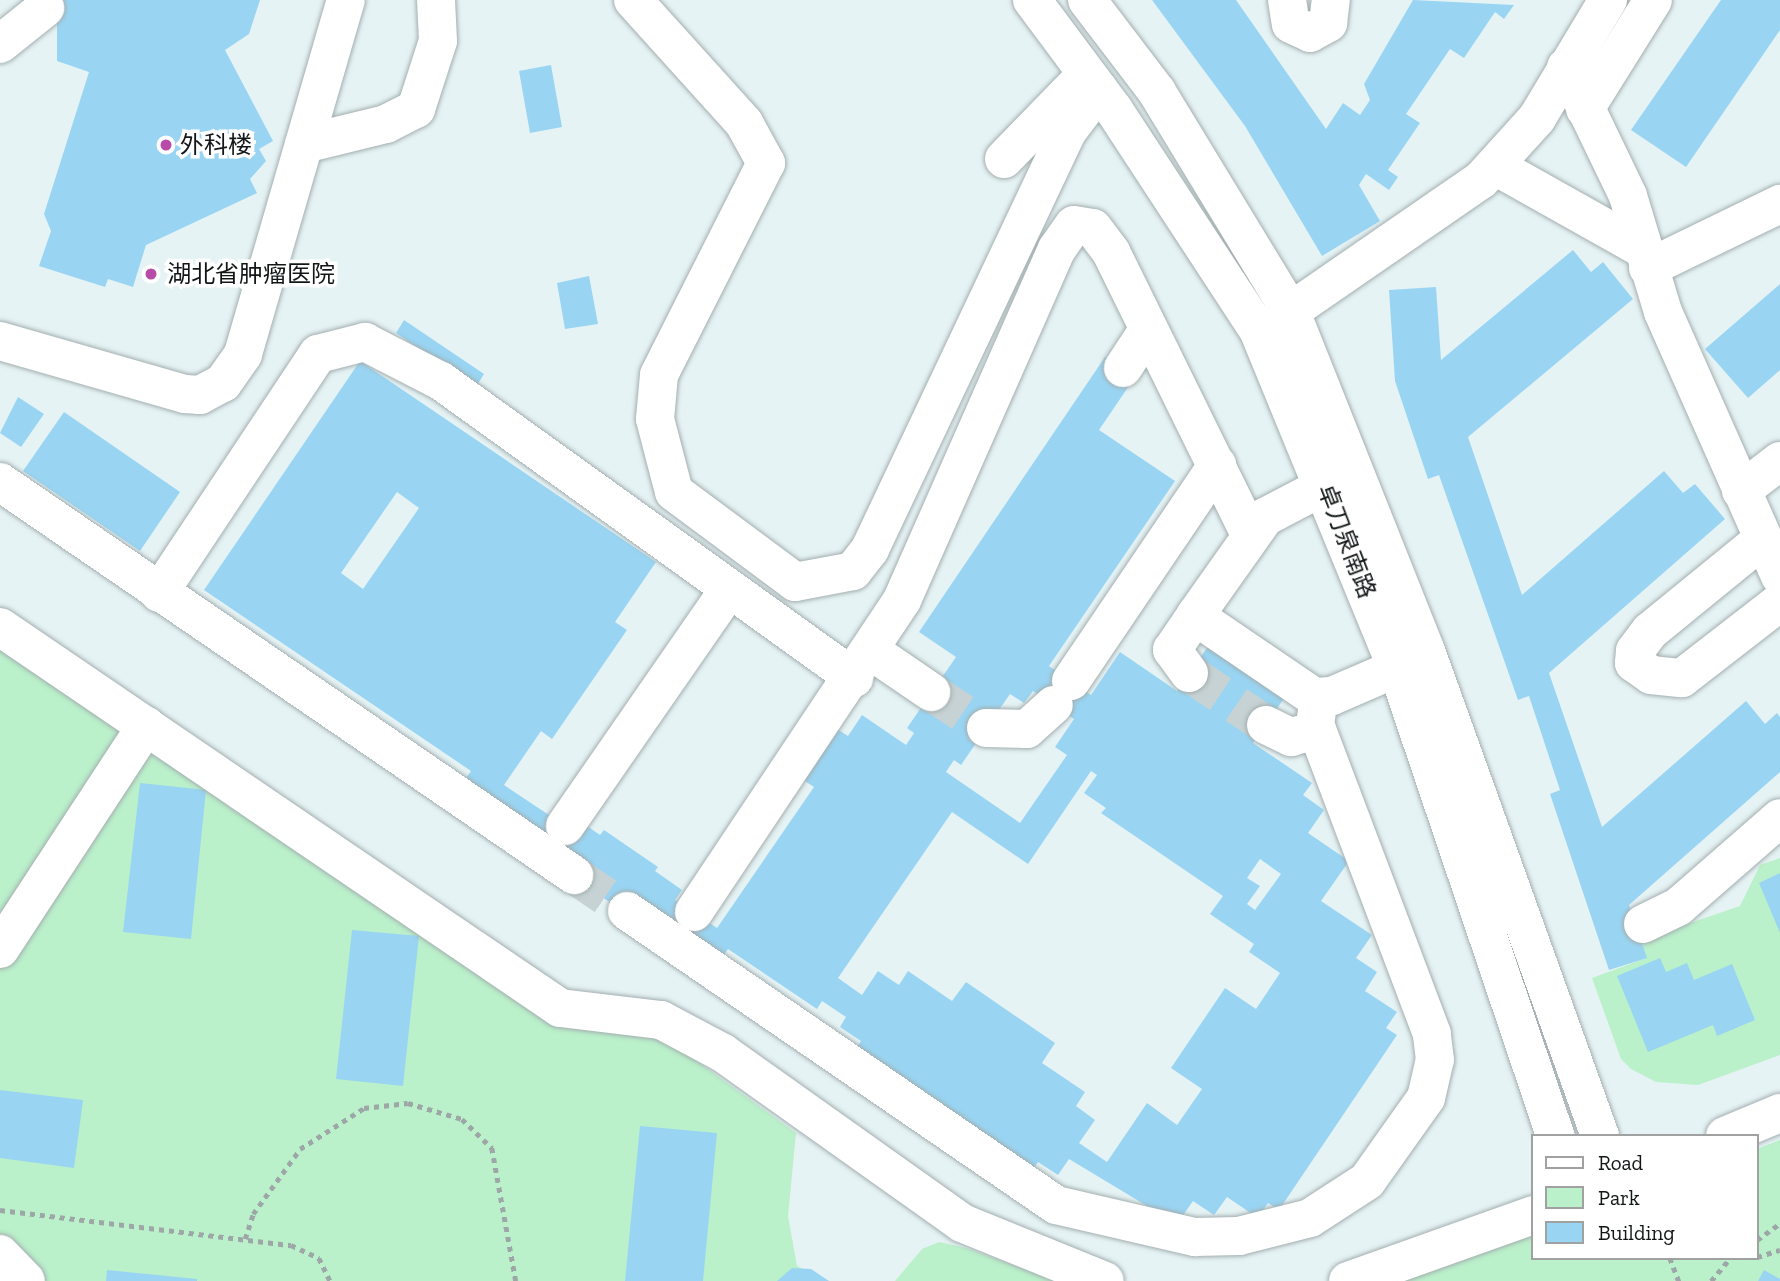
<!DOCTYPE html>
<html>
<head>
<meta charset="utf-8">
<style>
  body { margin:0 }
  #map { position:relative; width:1780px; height:1281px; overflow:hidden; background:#e6f3f4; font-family:"Zilla Slab","Noto Sans SC",serif }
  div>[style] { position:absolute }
  .green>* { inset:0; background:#baf0ca }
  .building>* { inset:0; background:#99d5f3 }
  .minor-tunnel>* { height:38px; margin-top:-19px; transform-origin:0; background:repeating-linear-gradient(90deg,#c6d2d3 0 38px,transparent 0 57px) }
  .path>* { height:4.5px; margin-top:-2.25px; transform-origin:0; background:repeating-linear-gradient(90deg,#9da7a8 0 5px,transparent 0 10px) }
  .roads { filter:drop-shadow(0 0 2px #a3aeb0) drop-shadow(0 0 2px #a3aeb0) }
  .minor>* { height:38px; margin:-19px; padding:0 19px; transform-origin:19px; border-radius:19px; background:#fff }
  .dots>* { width:19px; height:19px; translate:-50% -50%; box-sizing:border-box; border:4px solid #fff; border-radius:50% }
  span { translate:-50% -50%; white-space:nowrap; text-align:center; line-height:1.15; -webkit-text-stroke:7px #fff; paint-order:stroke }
  .poi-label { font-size:24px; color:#111616 }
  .left { translate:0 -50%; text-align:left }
  .street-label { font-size:24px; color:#111616 }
  .legend { position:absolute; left:1531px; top:1134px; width:228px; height:126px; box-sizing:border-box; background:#fff; border:2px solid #a0a2a2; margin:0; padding:9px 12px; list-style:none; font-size:21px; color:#111616 }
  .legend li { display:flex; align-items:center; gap:14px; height:35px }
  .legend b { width:35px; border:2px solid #a0a2a2 }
</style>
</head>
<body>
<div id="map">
  <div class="green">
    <div style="clip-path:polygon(0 645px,541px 1017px,665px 1038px,796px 1133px,788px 1216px,797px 1266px,829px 1281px,0 1281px)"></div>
    <div style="clip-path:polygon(1780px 858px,1780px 1055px,1698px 1085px,1656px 1082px,1631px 1069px,1621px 1059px,1592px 978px,1646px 958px,1641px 940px,1740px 906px,1760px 865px)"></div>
    <div style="clip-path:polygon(1780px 1140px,1780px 1281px,1392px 1281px,1533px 1233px,1533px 1258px,1757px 1258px,1757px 1149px)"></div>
    <div style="clip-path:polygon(939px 1242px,966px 1248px,1058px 1281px,895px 1281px,922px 1249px)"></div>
  </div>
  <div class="building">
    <div style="clip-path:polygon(20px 0,260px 0,249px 34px,225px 50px,273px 141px,259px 149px,266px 161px,250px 179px,257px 193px,146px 245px,133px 287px,108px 279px,105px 287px,39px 266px,51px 231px,44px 214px,89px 72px,57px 61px,57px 12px)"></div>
    <div style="clip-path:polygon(1152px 0,1236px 0,1326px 129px,1343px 103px,1360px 115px,1370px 100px,1364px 84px,1413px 0,1514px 5px,1504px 19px,1495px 12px,1464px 58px,1450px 49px,1406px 114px,1420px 123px,1388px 170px,1398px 177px,1389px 190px,1366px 174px,1359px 185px,1380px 221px,1322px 256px,1245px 126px)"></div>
    <div style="clip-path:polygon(1721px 0,1780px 0,1780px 30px,1686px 167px,1631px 130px)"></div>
    <div style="clip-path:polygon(551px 65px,562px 127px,530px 133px,519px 71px)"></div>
    <div style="clip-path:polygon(1573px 250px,1591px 272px,1603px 262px,1633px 299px,1468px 437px,1522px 595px,1664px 471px,1683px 493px,1695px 484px,1725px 519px,1549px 673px,1602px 827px,1746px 701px,1765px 724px,1777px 713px,1780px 717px,1780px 772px,1629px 905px,1647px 958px,1609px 970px,1550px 794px,1560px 790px,1529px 696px,1518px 700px,1439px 475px,1428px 479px,1395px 381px,1389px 290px,1436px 287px,1441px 360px)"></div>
    <div style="clip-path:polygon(589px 276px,598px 324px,565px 329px,557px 283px)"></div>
    <div style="clip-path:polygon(1780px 284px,1780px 370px,1748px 398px,1705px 349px)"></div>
    <div style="clip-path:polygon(404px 320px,484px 374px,476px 387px,396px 333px)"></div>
    <div style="clip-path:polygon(evenodd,1105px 357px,1135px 377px,1099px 430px,1175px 481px,1049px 666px,1091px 695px,1120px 652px,1177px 691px,1209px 645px,1285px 697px,1253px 743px,1312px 783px,1303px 795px,1324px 810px,1308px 833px,1349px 861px,1321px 901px,1372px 935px,1356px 958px,1377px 972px,1365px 991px,1397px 1012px,1386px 1028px,1397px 1035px,1279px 1210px,1268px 1203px,1258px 1218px,1227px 1197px,1214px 1215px,1193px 1201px,1177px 1224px,1069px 1159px,1058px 1175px,1038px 1162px,1029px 1175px,852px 1054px,861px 1041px,840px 1027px,846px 1017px,822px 1001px,817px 1009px,728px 949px,722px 957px,626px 913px,572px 877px,464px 781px,471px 771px,204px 590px,360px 361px,656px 562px,615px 622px,627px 630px,552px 739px,541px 731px,504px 785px,567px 827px,574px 817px,600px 835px,604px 830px,658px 867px,655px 871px,682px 890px,675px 900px,717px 928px,814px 787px,799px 777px,834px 727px,848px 736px,862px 715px,906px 745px,914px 733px,907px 728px,956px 657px,919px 632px,1105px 357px,397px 492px,419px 508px,363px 589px,341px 573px,397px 492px,1105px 357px,1033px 691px,1074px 719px,1055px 747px,1067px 755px,1020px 823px,946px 772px,954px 760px,961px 765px,1010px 694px,1024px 703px,1033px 691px,1105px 357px,1091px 771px,1097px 775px,1084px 793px,1106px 808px,1101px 813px,1223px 896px,1210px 914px,1254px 944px,1249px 952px,1280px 973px,1256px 1009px,1225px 988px,1171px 1068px,1202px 1089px,1177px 1125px,1147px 1103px,1107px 1162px,1079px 1143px,1095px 1120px,1076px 1106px,1085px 1092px,1042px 1063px,1055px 1043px,966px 982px,952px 1001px,908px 971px,899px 985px,878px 971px,862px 995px,838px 978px,952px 812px,1028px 864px,1091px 771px,1105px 357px,1260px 859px,1281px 874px,1255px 910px,1247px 904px,1260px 886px,1247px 878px,1260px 859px)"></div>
    <div style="clip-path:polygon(18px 397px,44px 414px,21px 447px,0 433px)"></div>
    <div style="clip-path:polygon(64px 412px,180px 492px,140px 551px,23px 471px)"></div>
    <div style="clip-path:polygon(140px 783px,206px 790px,191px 939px,123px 932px)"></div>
    <div style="clip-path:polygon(1780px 873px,1780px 933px,1759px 883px)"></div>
    <div style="clip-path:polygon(352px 930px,419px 936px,403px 1086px,336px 1079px)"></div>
    <div style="clip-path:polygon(1660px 958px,1666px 972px,1687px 963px,1694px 980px,1732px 964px,1755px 1020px,1717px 1036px,1713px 1025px,1648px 1052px,1617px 976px)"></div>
    <div style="clip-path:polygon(0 1090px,83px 1100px,74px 1168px,0 1158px)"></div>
    <div style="clip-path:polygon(640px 1126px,717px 1133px,703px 1281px,625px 1281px)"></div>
    <div style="clip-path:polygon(792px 1268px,811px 1269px,829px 1281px,777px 1281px)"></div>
    <div style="clip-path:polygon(107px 1270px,197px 1279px,197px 1281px,106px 1281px)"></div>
    <div style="clip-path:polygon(1764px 1270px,1780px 1279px,1780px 1281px,1758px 1281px)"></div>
  </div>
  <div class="minor-tunnel">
    <div style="left:1189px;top:673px;width:93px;rotate:34deg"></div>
    <div style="left:931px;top:692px;width:66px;rotate:33.2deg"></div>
    <div style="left:574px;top:875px;width:64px;rotate:34.2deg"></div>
  </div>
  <div class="path">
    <div style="left:0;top:1210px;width:293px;rotate:6.9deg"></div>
    <div style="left:291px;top:1245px;width:31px;rotate:25deg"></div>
    <div style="left:319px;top:1258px;width:25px;rotate:64deg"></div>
    <div style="left:245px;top:1239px;width:26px;rotate:-72deg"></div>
    <div style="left:253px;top:1214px;width:80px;rotate:-54.1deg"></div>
    <div style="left:300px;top:1149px;width:76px;rotate:-32.6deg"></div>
    <div style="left:364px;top:1108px;width:44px;rotate:-6.5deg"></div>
    <div style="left:408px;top:1103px;width:56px;rotate:16.5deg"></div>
    <div style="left:462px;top:1119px;width:42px;rotate:44deg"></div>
    <div style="left:492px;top:1148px;width:135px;rotate:79.8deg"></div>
    <div style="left:1757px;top:1240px;width:29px;rotate:-36deg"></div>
    <div style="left:1757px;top:1257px;width:24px;rotate:-17deg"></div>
    <div style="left:1670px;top:1258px;width:25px;rotate:69deg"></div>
    <div style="left:1711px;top:1281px;width:30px;rotate:-50deg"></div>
  </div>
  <div class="roads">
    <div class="minor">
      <div style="left:633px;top:0;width:166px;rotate:47.9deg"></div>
      <div style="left:744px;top:123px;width:46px;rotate:61.2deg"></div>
      <div style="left:766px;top:163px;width:237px;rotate:116.8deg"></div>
      <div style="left:659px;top:375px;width:44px;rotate:95.2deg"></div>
      <div style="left:655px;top:419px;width:75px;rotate:75.4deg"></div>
      <div style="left:674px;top:492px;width:151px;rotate:36.6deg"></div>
      <div style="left:795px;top:582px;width:59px;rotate:-10.7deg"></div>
      <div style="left:853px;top:571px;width:28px;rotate:-52deg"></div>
      <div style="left:870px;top:549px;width:461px;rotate:-64.7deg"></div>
      <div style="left:1067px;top:132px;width:53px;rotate:-52.7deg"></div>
      <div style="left:1032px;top:0;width:137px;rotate:53.3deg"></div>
      <div style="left:1114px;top:110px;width:265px;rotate:56.8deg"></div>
      <div style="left:1259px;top:332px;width:363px;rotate:67.7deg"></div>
      <div style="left:1397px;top:668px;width:494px;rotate:71.3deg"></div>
      <div style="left:1087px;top:0;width:116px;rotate:52.7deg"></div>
      <div style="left:1157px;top:92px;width:258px;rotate:58.7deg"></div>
      <div style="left:1291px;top:312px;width:365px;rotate:68.3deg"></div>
      <div style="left:1426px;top:651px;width:515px;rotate:70.26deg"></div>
      <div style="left:1287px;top:0;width:24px;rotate:81deg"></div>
      <div style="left:1291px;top:24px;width:21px;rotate:25deg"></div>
      <div style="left:1310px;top:33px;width:21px;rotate:-29deg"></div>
      <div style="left:1328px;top:23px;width:23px;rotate:-83deg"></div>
      <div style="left:0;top:44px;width:58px;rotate:-38.7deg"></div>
      <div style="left:1566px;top:67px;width:143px;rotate:64.3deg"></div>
      <div style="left:1628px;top:196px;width:121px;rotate:73.2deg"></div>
      <div style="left:1663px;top:312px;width:289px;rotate:66.1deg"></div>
      <div style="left:1585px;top:109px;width:128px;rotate:-58deg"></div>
      <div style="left:304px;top:144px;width:84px;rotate:-13.7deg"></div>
      <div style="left:386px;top:124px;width:34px;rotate:-27deg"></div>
      <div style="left:416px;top:109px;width:71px;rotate:-72.1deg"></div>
      <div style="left:438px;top:41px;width:41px;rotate:-92.8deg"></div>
      <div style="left:1004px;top:159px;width:106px;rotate:-45.8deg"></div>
      <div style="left:1495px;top:166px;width:170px;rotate:29.3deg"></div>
      <div style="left:1648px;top:268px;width:147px;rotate:-25.9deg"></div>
      <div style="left:1269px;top:326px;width:257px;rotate:-34.6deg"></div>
      <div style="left:1481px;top:180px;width:84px;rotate:-47.9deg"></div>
      <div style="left:1537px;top:118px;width:138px;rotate:-59deg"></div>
      <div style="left:0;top:341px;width:192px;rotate:16deg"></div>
      <div style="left:185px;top:394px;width:15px;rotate:4deg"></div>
      <div style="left:200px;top:395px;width:26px;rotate:-28deg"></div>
      <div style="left:223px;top:383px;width:35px;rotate:-55deg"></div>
      <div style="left:243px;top:354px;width:369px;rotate:-73.8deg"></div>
      <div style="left:1123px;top:368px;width:45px;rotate:-56.7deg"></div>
      <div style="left:0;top:482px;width:696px;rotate:34.4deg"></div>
      <div style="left:1326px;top:485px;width:69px;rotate:152.3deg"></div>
      <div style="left:1265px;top:517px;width:121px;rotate:125.3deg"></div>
      <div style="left:1195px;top:616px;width:144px;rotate:34.2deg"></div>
      <div style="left:1314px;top:697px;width:18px;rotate:-3deg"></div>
      <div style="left:1332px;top:696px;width:71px;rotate:-23.3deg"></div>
      <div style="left:1741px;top:491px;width:49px;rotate:-37.6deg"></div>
      <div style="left:1763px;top:539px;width:146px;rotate:140.8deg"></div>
      <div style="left:1650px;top:631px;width:25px;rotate:127deg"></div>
      <div style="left:1635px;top:651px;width:12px;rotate:95deg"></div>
      <div style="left:1634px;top:663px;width:21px;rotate:35deg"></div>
      <div style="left:1651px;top:675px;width:31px;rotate:6deg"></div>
      <div style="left:1682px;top:678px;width:124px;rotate:-37.8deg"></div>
      <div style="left:159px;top:593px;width:287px;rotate:-56.4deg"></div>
      <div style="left:318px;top:354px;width:49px;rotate:-14.3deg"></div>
      <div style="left:365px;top:342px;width:85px;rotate:27.2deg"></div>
      <div style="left:441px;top:381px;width:509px;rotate:35.72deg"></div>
      <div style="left:0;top:627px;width:677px;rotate:34.23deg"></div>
      <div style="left:560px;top:1008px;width:102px;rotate:6.8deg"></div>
      <div style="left:661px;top:1020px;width:70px;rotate:28deg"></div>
      <div style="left:723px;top:1053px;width:293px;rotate:35.4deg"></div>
      <div style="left:962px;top:1223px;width:154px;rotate:22.1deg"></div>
      <div style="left:871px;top:651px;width:73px;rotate:34.3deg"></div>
      <div style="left:1189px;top:673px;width:29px;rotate:-126deg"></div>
      <div style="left:1172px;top:650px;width:41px;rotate:-55.9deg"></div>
      <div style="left:1071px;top:681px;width:261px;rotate:-55.9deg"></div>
      <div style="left:1266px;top:725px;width:28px;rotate:26deg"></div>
      <div style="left:1291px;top:737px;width:27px;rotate:-15deg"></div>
      <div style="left:986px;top:728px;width:41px;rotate:1.4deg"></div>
      <div style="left:1027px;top:729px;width:36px;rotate:-42deg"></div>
      <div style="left:565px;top:826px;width:285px;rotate:-55.3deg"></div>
      <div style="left:627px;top:911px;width:520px;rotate:34.42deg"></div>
      <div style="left:1056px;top:1205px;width:143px;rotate:13deg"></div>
      <div style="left:1195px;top:1237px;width:44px;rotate:-1.3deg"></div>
      <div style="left:1239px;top:1236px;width:73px;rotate:-14.2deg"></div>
      <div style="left:1310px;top:1218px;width:68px;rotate:-33deg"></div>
      <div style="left:1367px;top:1181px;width:102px;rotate:-54.6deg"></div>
      <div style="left:1426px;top:1098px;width:39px;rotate:-77deg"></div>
      <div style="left:1435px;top:1060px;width:26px;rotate:-97deg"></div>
      <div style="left:1432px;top:1034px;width:330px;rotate:-110.7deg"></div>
      <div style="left:1315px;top:725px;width:27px;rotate:-82deg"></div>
      <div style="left:694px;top:912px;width:375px;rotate:-56.3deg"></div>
      <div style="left:902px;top:600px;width:384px;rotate:-66.2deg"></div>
      <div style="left:1057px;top:249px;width:29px;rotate:-55deg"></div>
      <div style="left:1074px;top:225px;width:19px;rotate:9deg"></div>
      <div style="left:1093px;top:228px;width:30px;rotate:53deg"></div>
      <div style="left:1111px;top:252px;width:314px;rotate:63.8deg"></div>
      <div style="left:1643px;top:924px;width:39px;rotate:-26deg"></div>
      <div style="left:1678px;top:907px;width:135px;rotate:-41.1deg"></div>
      <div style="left:0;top:949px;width:267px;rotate:-56.8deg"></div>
      <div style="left:1725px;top:1136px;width:60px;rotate:-22.7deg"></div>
      <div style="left:0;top:1254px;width:37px;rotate:46deg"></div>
      <div style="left:1348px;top:1281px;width:196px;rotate:-19.6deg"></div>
    </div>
  </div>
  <div class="dots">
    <div style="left:166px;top:145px;background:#b84aa8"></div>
    <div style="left:151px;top:274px;background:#b84aa8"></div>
  </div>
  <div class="poi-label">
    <span class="left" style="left:180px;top:145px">外科楼</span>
    <span class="left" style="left:167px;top:274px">湖北省肿瘤医院</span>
  </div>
  <div class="street-label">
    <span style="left:1347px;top:541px;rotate:69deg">卓刀泉南路</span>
  </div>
  <ul class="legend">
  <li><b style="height:9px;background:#fff"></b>Road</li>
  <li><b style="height:19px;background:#baf0ca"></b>Park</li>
  <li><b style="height:19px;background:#99d5f3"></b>Building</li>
  </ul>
</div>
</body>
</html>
